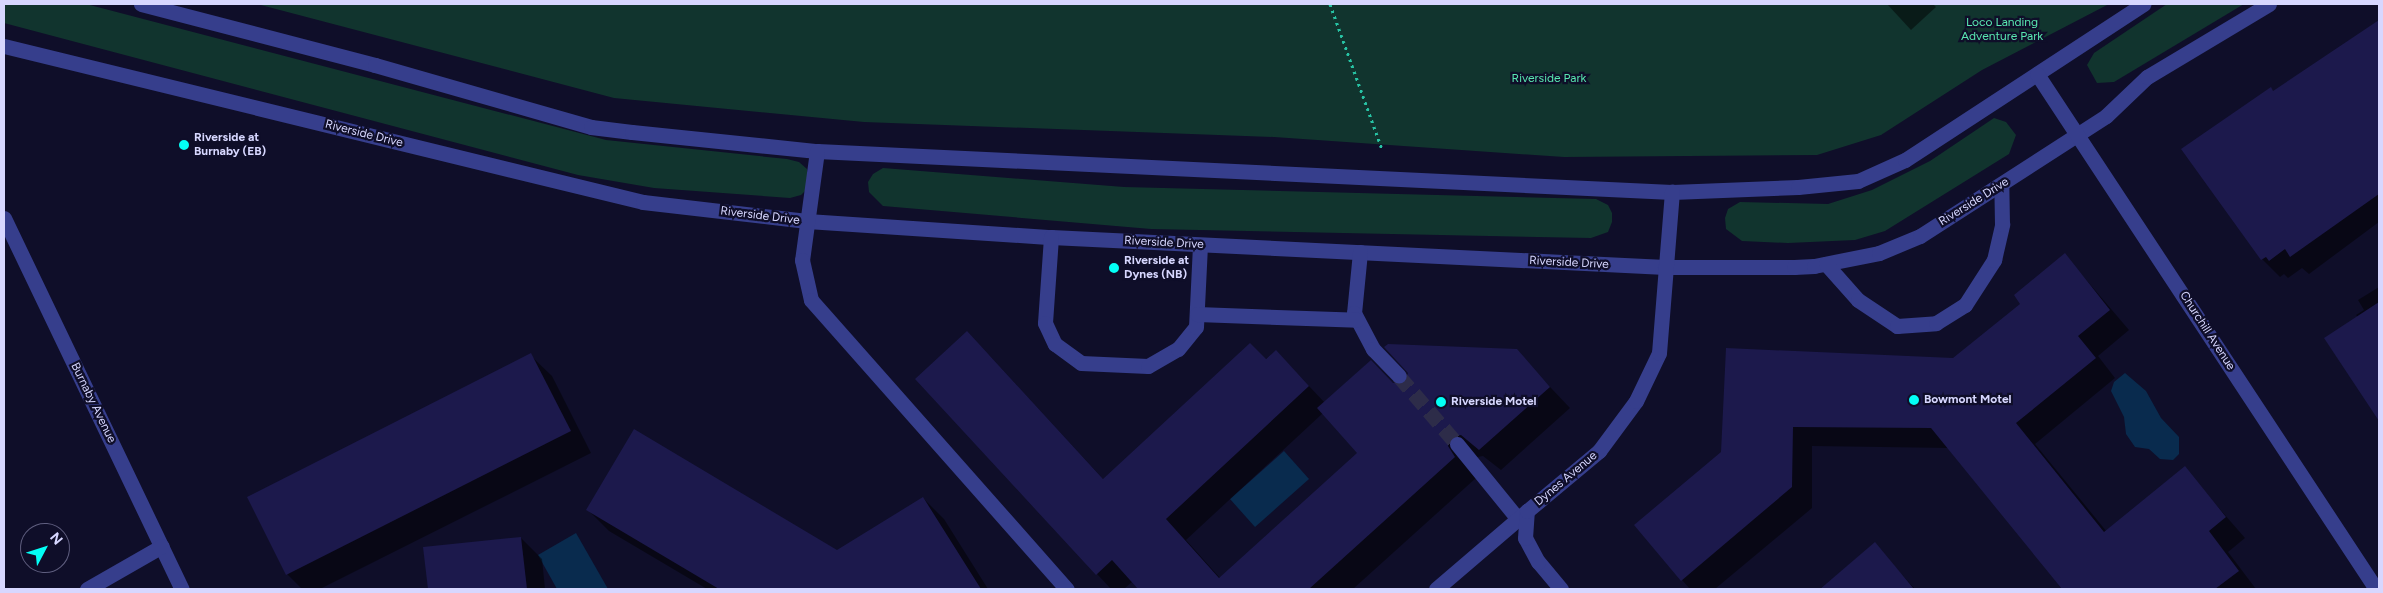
<!DOCTYPE html>
<html>
<head>
<meta charset="utf-8">
<style>
  body { margin:0 }
  #map { position:relative; width:2383px; height:593px; overflow:hidden; background:#0f0e29; font-family:Figtree,sans-serif }
  div>[style] { position:absolute }
  .green>* { inset:0; background:#11342e }
  .water>* { inset:0; background:#092b4e }
  .shadow>* { inset:0; background:#0007 }
  .building>* { inset:0; background:#1c194c }
  .minor-tunnel>* { height:15px; margin-top:-7.5px; transform-origin:0; background:repeating-linear-gradient(90deg,#2d2c49 0 15px,transparent 0 23px) }
  .path>* { height:3px; margin-top:-1.5px; transform-origin:0; background:repeating-linear-gradient(90deg,#27c3a4 0 2.5px,transparent 0 6.5px) }
  .minor>* { height:15px; margin:-7.5px; padding:0 7.5px; transform-origin:7.5px; border-radius:7.5px; background:#363e8c }
  .dots>* { width:14px; height:14px; translate:-50% -50%; box-sizing:border-box; border:2px solid #0f0e29; border-radius:50% }
  span { translate:-50% -50%; white-space:nowrap; text-align:center; line-height:1.15; -webkit-text-stroke:4.5px #0f0e29; paint-order:stroke }
  .park-label { font-size:12px; color:#59e8b1 }
  .street-label { font-size:12px; color:#d7d7ff }
  .poi-label { font-size:12px; color:#d7d7ff; font-weight:700 }
  .left { translate:0 -50%; text-align:left }
  .frame { position:absolute; inset:0; border:5px solid #d7d7ff; pointer-events:none }
  .north { position:absolute; left:20px; top:523px; width:50px; height:50px; box-sizing:border-box; background:#0f0e29; border:1px solid #5f5e7f; border-radius:50%; rotate:50deg; font-size:14px; font-weight:700; line-height:20px; text-align:center; color:#d7d7ff }
  .north::after { content:''; display:block; margin:auto; width:18px; height:22px; background:#03fff6; clip-path:polygon(50% 0,100% 100%,50% 72%,0 100%) }
</style>
</head>
<body>
<div id="map">
  <div class="green">
    <div style="clip-path:polygon(4px 4px,86px 4px,606px 140px,787px 159px,799px 162px,807px 169px,807px 189px,801px 195px,790px 198px,654px 188px,578px 175px,4px 23px)"></div>
    <div style="clip-path:polygon(257px 4px,2109px 4px,1982px 70px,1881px 135px,1817px 155px,1564px 157px,1274px 137px,864px 122px,614px 98px)"></div>
    <div style="clip-path:polygon(2167px 4px,2244px 4px,2114px 82px,2097px 83px,2087px 65px,2094px 53px)"></div>
    <div style="clip-path:polygon(1994px 118px,2006px 122px,2016px 135px,2009px 154px,1885px 231px,1855px 240px,1788px 243px,1742px 241px,1726px 229px,1725px 218px,1728px 209px,1740px 202px,1828px 204px,1872px 190px,1930px 161px)"></div>
    <div style="clip-path:polygon(883px 168px,1124px 187px,1596px 199px,1608px 205px,1612px 213px,1612px 222px,1608px 232px,1591px 238px,1151px 229px,883px 206px,869px 192px,868px 182px,873px 174px)"></div>
  </div>
  <div class="water">
    <div style="clip-path:polygon(2125px 373px,2146px 391px,2161px 418px,2179px 437px,2179px 454px,2173px 460px,2160px 459px,2149px 449px,2135px 447px,2126px 434px,2124px 417px,2111px 391px,2114px 382px)"></div>
    <div style="clip-path:polygon(1284px 451px,1309px 479px,1255px 527px,1230px 499px)"></div>
    <div style="clip-path:polygon(576px 533px,608px 589px,557px 589px,538px 555px)"></div>
  </div>
  <div class="shadow">
    <div style="clip-path:polygon(1887px 4px,1933px 4px,1936px 7px,1911px 30px)"></div>
    <div style="clip-path:polygon(2379px 22px,2379px 222px,2309px 274px,2302px 268px,2288px 278px,2284px 274px,2280px 277px,2262px 259px,2274px 92px)"></div>
    <div style="clip-path:polygon(2065px 255px,2129px 330px,2098px 356px,2115px 378px,2035px 444px,2107px 532px,2184px 468px,2245px 538px,2228px 552px,2256px 589px,2064px 589px,1948px 448px,1812px 446px,1812px 508px,1715px 589px,1690px 589px,1682px 580px,1722px 452px,1954px 360px,2022px 304px)"></div>
    <div style="clip-path:polygon(2379px 287px,2379px 419px,2325px 338px,2358px 317px,2356px 315px,2364px 310px,2358px 300px)"></div>
    <div style="clip-path:polygon(evenodd,1276px 351px,1325px 403px,1393px 384px,1406px 384px,1516px 351px,1570px 408px,1501px 470px,1483px 456px,1472px 458px,1476px 478px,1353px 589px,1140px 589px,1133px 581px,1124px 589px,1111px 589px,1097px 574px,988px 354px,1104px 480px,1276px 351px,1323px 413px,1359px 453px,1220px 578px,1186px 540px,1323px 413px)"></div>
    <div style="clip-path:polygon(530px 355px,552px 376px,591px 453px,320px 589px,302px 589px,287px 574px)"></div>
    <div style="clip-path:polygon(923px 498px,944px 519px,988px 589px,707px 589px,609px 531px,588px 510px,837px 552px)"></div>
    <div style="clip-path:polygon(521px 538px,542px 559px,545px 589px,429px 589px,425px 548px)"></div>
    <div style="clip-path:polygon(1874px 544px,1915px 589px,1820px 589px)"></div>
  </div>
  <div class="building">
    <div style="clip-path:polygon(2379px 20px,2379px 194px,2290px 257px,2285px 249px,2269px 261px,2266px 257px,2261px 260px,2181px 149px,2271px 87px,2273px 91px)"></div>
    <div style="clip-path:polygon(2065px 253px,2110px 310px,2078px 336px,2096px 358px,2016px 423px,2104px 532px,2185px 466px,2226px 517px,2209px 531px,2239px 571px,2215px 589px,2062px 589px,1931px 428px,1793px 427px,1792px 487px,1681px 581px,1634px 525px,1721px 452px,1726px 348px,1953px 358px,2020px 304px,2014px 295px)"></div>
    <div style="clip-path:polygon(2379px 302px,2379px 421px,2324px 338px)"></div>
    <div style="clip-path:polygon(967px 331px,1103px 479px,1250px 343px,1266px 359px,1276px 350px,1309px 386px,1166px 519px,1219px 578px,1357px 453px,1317px 408px,1371px 360px,1393px 383px,1405px 383px,1408px 373px,1384px 347px,1388px 344px,1517px 349px,1550px 387px,1479px 450px,1461px 435px,1451px 437px,1448px 446px,1455px 457px,1309px 589px,1138px 589px,1112px 560px,1096px 575px,915px 379px)"></div>
    <div style="clip-path:polygon(531px 353px,571px 431px,286px 575px,247px 497px)"></div>
    <div style="clip-path:polygon(634px 429px,837px 550px,923px 497px,981px 589px,719px 589px,586px 510px)"></div>
    <div style="clip-path:polygon(521px 537px,527px 589px,428px 589px,423px 547px)"></div>
    <div style="clip-path:polygon(1875px 542px,1914px 589px,1820px 589px)"></div>
  </div>
  <div class="minor-tunnel">
    <div style="left:1399px;top:376px;width:89px;rotate:49.5deg"></div>
  </div>
  <div class="path">
    <div style="left:1330px;top:4px;width:154px;rotate:70.3deg"></div>
  </div>
  <div class="minor">
    <div style="left:141px;top:4px;width:242px;rotate:14.6deg"></div>
    <div style="left:375px;top:65px;width:225px;rotate:16deg"></div>
    <div style="left:591px;top:127px;width:41px;rotate:7deg"></div>
    <div style="left:632px;top:132px;width:186px;rotate:5.9deg"></div>
    <div style="left:817px;top:151px;width:856px;rotate:2.75deg"></div>
    <div style="left:1672px;top:192px;width:126px;rotate:-2.3deg"></div>
    <div style="left:1798px;top:187px;width:60px;rotate:-5.7deg"></div>
    <div style="left:1858px;top:181px;width:51px;rotate:-24.1deg"></div>
    <div style="left:1905px;top:160px;width:285px;rotate:-33.2deg"></div>
    <div style="left:4px;top:46px;width:658px;rotate:13.72deg"></div>
    <div style="left:643px;top:202px;width:165px;rotate:6.6deg"></div>
    <div style="left:807px;top:221px;width:245px;rotate:3.8deg"></div>
    <div style="left:1051px;top:237px;width:615px;rotate:2.8deg"></div>
    <div style="left:1665px;top:267px;width:129px"></div>
    <div style="left:1794px;top:267px;width:20px;rotate:-3deg"></div>
    <div style="left:1814px;top:266px;width:66px;rotate:-11.3deg"></div>
    <div style="left:1879px;top:253px;width:44px;rotate:-22.5deg"></div>
    <div style="left:1920px;top:236px;width:221px;rotate:-32.8deg"></div>
    <div style="left:2106px;top:116px;width:57px;rotate:-43.6deg"></div>
    <div style="left:2147px;top:77px;width:142px;rotate:-30.9deg"></div>
    <div style="left:2037px;top:74px;width:617px;rotate:56.64deg"></div>
    <div style="left:817px;top:151px;width:110px;rotate:97.8deg"></div>
    <div style="left:802px;top:260px;width:41px;rotate:77.3deg"></div>
    <div style="left:811px;top:300px;width:386px;rotate:48.5deg"></div>
    <div style="left:4px;top:218px;width:411px;rotate:64.4deg"></div>
    <div style="left:1051px;top:237px;width:86px;rotate:94deg"></div>
    <div style="left:1045px;top:323px;width:23px;rotate:65deg"></div>
    <div style="left:1055px;top:344px;width:32px;rotate:36deg"></div>
    <div style="left:1081px;top:363px;width:67px;rotate:2.6deg"></div>
    <div style="left:1148px;top:366px;width:34px;rotate:-30deg"></div>
    <div style="left:1178px;top:349px;width:28px;rotate:-51deg"></div>
    <div style="left:1196px;top:327px;width:82px;rotate:-87.2deg"></div>
    <div style="left:1360px;top:252px;width:61px;rotate:95.6deg"></div>
    <div style="left:1354px;top:313px;width:41px;rotate:62.2deg"></div>
    <div style="left:1373px;top:349px;width:37px;rotate:46deg"></div>
    <div style="left:1826px;top:264px;width:48px;rotate:48.4deg"></div>
    <div style="left:1858px;top:300px;width:47px;rotate:33.7deg"></div>
    <div style="left:1897px;top:326px;width:39px;rotate:-4deg"></div>
    <div style="left:1936px;top:323px;width:34px;rotate:-32deg"></div>
    <div style="left:1965px;top:305px;width:54px;rotate:-57.2deg"></div>
    <div style="left:1994px;top:260px;width:37px;rotate:-77deg"></div>
    <div style="left:2002px;top:224px;width:39px;rotate:-91deg"></div>
    <div style="left:1197px;top:314px;width:160px;rotate:2.1deg"></div>
    <div style="left:1457px;top:444px;width:97px;rotate:50.9deg"></div>
    <div style="left:87px;top:589px;width:86px;rotate:-29.8deg"></div>
    <div style="left:1436px;top:589px;width:120px;rotate:-40.6deg"></div>
    <div style="left:1561px;top:589px;width:35px;rotate:-130deg"></div>
    <div style="left:1538px;top:562px;width:27px;rotate:-118deg"></div>
    <div style="left:1525px;top:538px;width:27px;rotate:-86deg"></div>
    <div style="left:1527px;top:511px;width:94px;rotate:-39.8deg"></div>
    <div style="left:1599px;top:451px;width:62px;rotate:-53.5deg"></div>
    <div style="left:1636px;top:401px;width:53px;rotate:-64.4deg"></div>
    <div style="left:1659px;top:353px;width:162px;rotate:-85.4deg"></div>
  </div>
  <div class="dots">
    <div style="left:184px;top:145px;background:#03fff6"></div>
    <div style="left:1114px;top:268px;background:#03fff6"></div>
    <div style="left:1914px;top:400px;background:#03fff6"></div>
    <div style="left:1441px;top:402px;background:#03fff6"></div>
  </div>
  <div class="park-label">
    <span style="left:2002px;top:30px">Loco Landing<br>Adventure Park</span>
    <span style="left:1549px;top:79px">Riverside Park</span>
  </div>
  <div class="street-label">
    <span style="left:364px;top:134px;rotate:14deg">Riverside Drive</span>
    <span style="left:1974px;top:202px;rotate:-32deg">Riverside Drive</span>
    <span style="left:760px;top:216px;rotate:7deg">Riverside Drive</span>
    <span style="left:1164px;top:243px;rotate:3deg">Riverside Drive</span>
    <span style="left:1569px;top:263px;rotate:3deg">Riverside Drive</span>
    <span style="left:2207px;top:331px;rotate:57deg">Churchill Avenue</span>
    <span style="left:93px;top:403px;rotate:64deg">Burnaby Avenue</span>
    <span style="left:1566px;top:479px;rotate:-40deg">Dynes Avenue</span>
  </div>
  <div class="poi-label">
    <span class="left" style="left:194px;top:145px">Riverside at<br>Burnaby (EB)</span>
    <span class="left" style="left:1124px;top:268px">Riverside at<br>Dynes (NB)</span>
    <span class="left" style="left:1924px;top:400px">Bowmont Motel</span>
    <span class="left" style="left:1451px;top:402px">Riverside Motel</span>
  </div>
  <div class="frame"></div>
  <div class="north">N</div>
</div>
</body>
</html>
